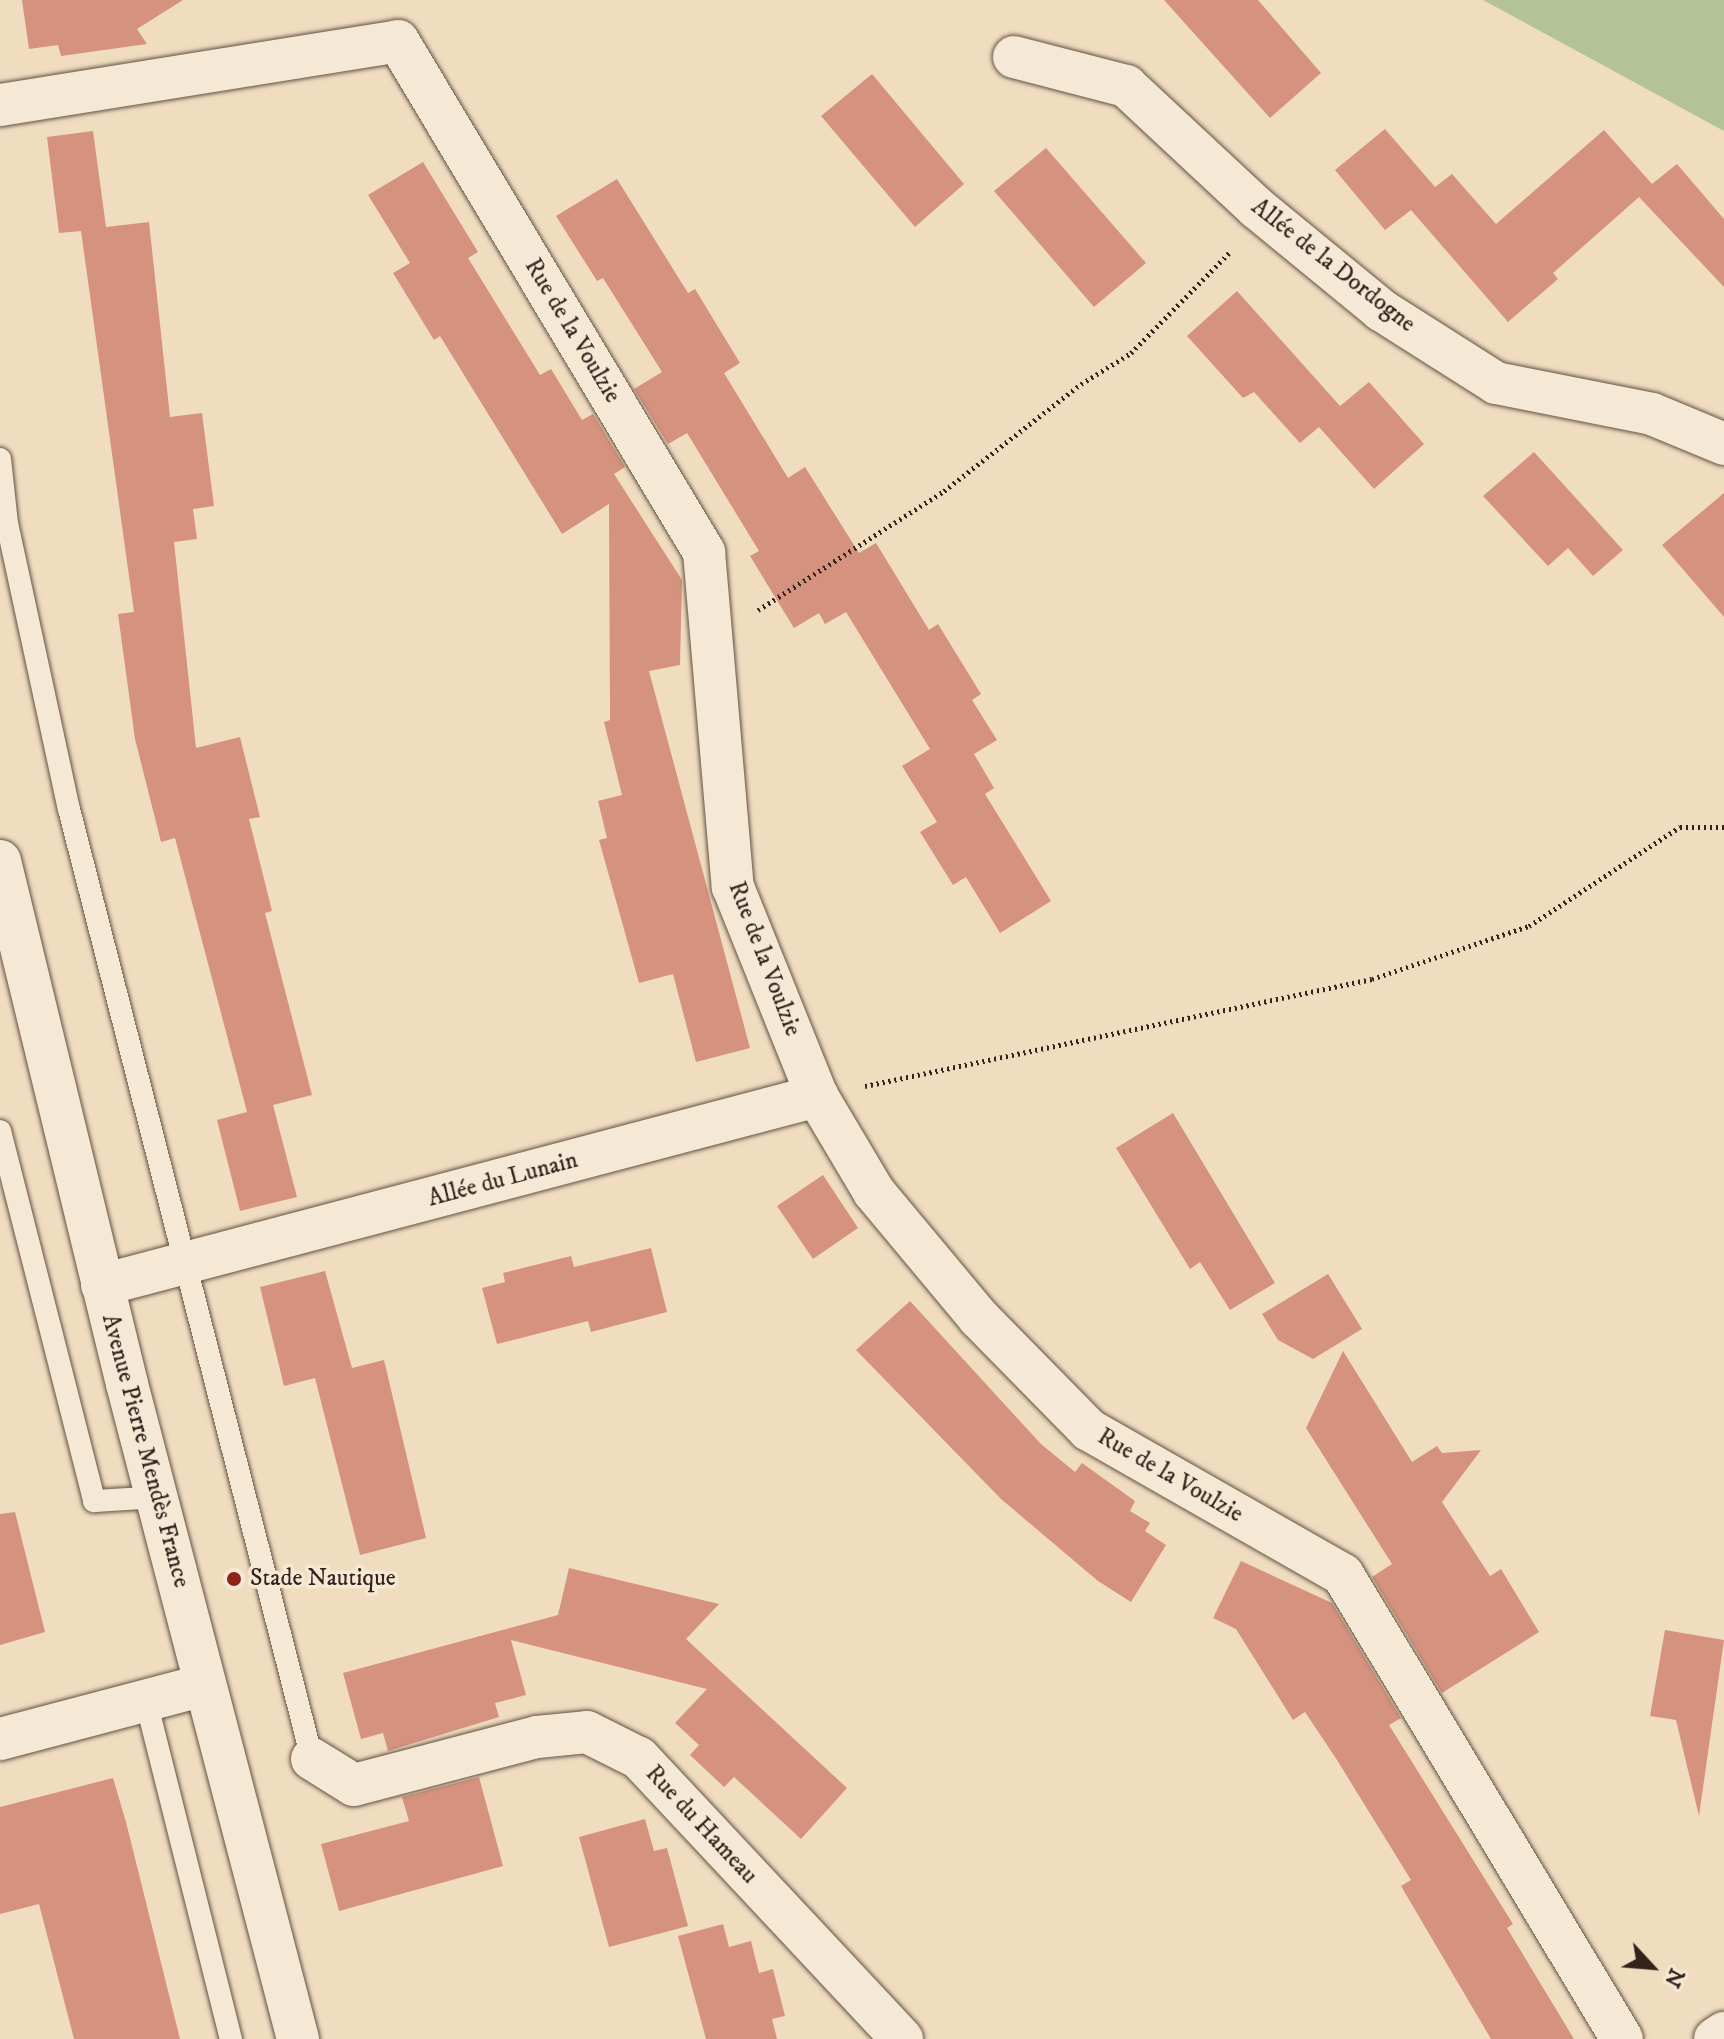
<!DOCTYPE html>
<html>
<head>
<meta charset="utf-8">
<style>
  body { margin:0 }
  #map { position:relative; width:1724px; height:2039px; overflow:hidden; background:#f0ddc0; font-family:"IM FELL DW Pica",serif }
  div>[style] { position:absolute }
  .green>* { inset:0; background:#b3c297 }
  .building>* { inset:0; background:#d5927f }
  .path>* { height:5px; margin-top:-2.5px; transform-origin:0; background:repeating-linear-gradient(90deg,#34231c 0 2px,transparent 0 6px) }
  .roads { filter:drop-shadow(0 0 2px #635245) drop-shadow(0 0 2px #635245) }
  .service>* { height:22px; margin:-11px; padding:0 11px; transform-origin:11px; border-radius:11px; background:#f5e9d6 }
  .minor>* { height:42px; margin:-21px; padding:0 21px; transform-origin:21px; border-radius:21px; background:#f5e9d6 }
  .dots>* { width:22px; height:22px; translate:-50% -50%; box-sizing:border-box; border:4px solid #f5e9d6; border-radius:50% }
  span { translate:-50% -50%; white-space:nowrap; text-align:center; line-height:1.15; -webkit-text-stroke:7px #f5e9d6; paint-order:stroke }
  .street-label { font-size:24px; color:#34231c }
  .poi-label { font-size:24px; color:#34231c }
  .left { translate:0 -50%; text-align:left }
  .north { position:absolute; left:1612px; top:1927px; width:80px; height:80px; -webkit-text-stroke:6px #f5e9d6; paint-order:stroke; rotate:116deg; font-size:22px; font-weight:700; line-height:32px; text-align:center; color:#34231c }
  .north::after { content:''; display:block; margin:auto; width:28px; height:36px; background:#34231c; clip-path:polygon(50% 0,100% 100%,50% 72%,0 100%) }
</style>
</head>
<body>
<div id="map">
  <div class="green">
    <div style="clip-path:polygon(1483px 0,1724px 0,1724px 131px)"></div>
  </div>
  <div class="building">
    <div style="clip-path:polygon(22px 0,183px 0,137px 29px,147px 44px,61px 56px,58px 45px,29px 49px)"></div>
    <div style="clip-path:polygon(1164px 0,1258px 0,1321px 73px,1270px 118px)"></div>
    <div style="clip-path:polygon(872px 74px,964px 184px,915px 227px,821px 116px)"></div>
    <div style="clip-path:polygon(1385px 129px,1435px 187px,1452px 174px,1496px 224px,1604px 130px,1652px 184px,1677px 164px,1724px 219px,1724px 287px,1639px 197px,1553px 273px,1558px 279px,1508px 322px,1411px 210px,1385px 230px,1335px 170px)"></div>
    <div style="clip-path:polygon(93px 131px,106px 227px,149px 222px,170px 417px,202px 413px,214px 506px,193px 509px,197px 539px,174px 542px,196px 748px,240px 737px,260px 817px,249px 819px,272px 911px,265px 913px,312px 1095px,273px 1105px,297px 1197px,240px 1211px,217px 1120px,247px 1112px,175px 838px,161px 842px,135px 739px,118px 614px,134px 612px,81px 231px,59px 233px,47px 137px)"></div>
    <div style="clip-path:polygon(1046px 148px,1146px 263px,1094px 307px,994px 191px)"></div>
    <div style="clip-path:polygon(423px 162px,478px 252px,468px 258px,540px 375px,551px 369px,582px 420px,593px 414px,625px 467px,614px 474px,682px 580px,680px 665px,649px 671px,750px 1048px,696px 1062px,673px 974px,639px 983px,599px 840px,607px 838px,598px 801px,622px 795px,604px 722px,610px 720px,609px 504px,562px 534px,440px 336px,434px 340px,393px 273px,410px 263px,368px 195px)"></div>
    <div style="clip-path:polygon(617px 179px,688px 293px,695px 289px,740px 363px,724px 373px,788px 478px,805px 467px,859px 553px,876px 543px,929px 630px,938px 624px,981px 694px,972px 700px,997px 740px,974px 754px,994px 788px,985px 794px,1051px 901px,1000px 933px,966px 877px,953px 885px,920px 832px,937px 822px,902px 766px,930px 749px,846px 612px,825px 624px,819px 613px,794px 628px,750px 556px,759px 551px,687px 433px,668px 444px,634px 389px,662px 372px,603px 278px,597px 281px,556px 216px)"></div>
    <div style="clip-path:polygon(1237px 291px,1340px 406px,1369px 382px,1424px 444px,1374px 489px,1319px 427px,1300px 443px,1254px 392px,1243px 398px,1187px 336px)"></div>
    <div style="clip-path:polygon(1534px 452px,1623px 550px,1593px 576px,1568px 548px,1548px 566px,1483px 496px)"></div>
    <div style="clip-path:polygon(1724px 493px,1724px 617px,1662px 545px)"></div>
    <div style="clip-path:polygon(1173px 1113px,1275px 1283px,1230px 1310px,1200px 1262px,1190px 1269px,1116px 1148px)"></div>
    <div style="clip-path:polygon(823px 1175px,858px 1228px,813px 1259px,777px 1206px)"></div>
    <div style="clip-path:polygon(651px 1248px,667px 1312px,591px 1332px,588px 1321px,497px 1344px,482px 1288px,505px 1282px,503px 1273px,571px 1256px,574px 1267px)"></div>
    <div style="clip-path:polygon(325px 1271px,352px 1368px,384px 1360px,426px 1538px,360px 1555px,315px 1378px,284px 1386px,260px 1287px)"></div>
    <div style="clip-path:polygon(1328px 1274px,1362px 1329px,1313px 1359px,1278px 1340px,1262px 1314px)"></div>
    <div style="clip-path:polygon(910px 1301px,1041px 1444px,1075px 1472px,1082px 1463px,1135px 1501px,1130px 1511px,1150px 1523px,1145px 1531px,1166px 1545px,1131px 1602px,1098px 1581px,1001px 1499px,856px 1350px)"></div>
    <div style="clip-path:polygon(1343px 1351px,1412px 1462px,1437px 1446px,1442px 1453px,1481px 1450px,1442px 1502px,1490px 1576px,1501px 1569px,1539px 1632px,1442px 1693px,1372px 1577px,1392px 1564px,1306px 1428px)"></div>
    <div style="clip-path:polygon(15px 1512px,45px 1632px,0 1645px,0 1514px)"></div>
    <div style="clip-path:polygon(1241px 1561px,1332px 1603px,1401px 1718px,1389px 1725px,1513px 1924px,1507px 1928px,1574px 2039px,1491px 2039px,1401px 1886px,1411px 1880px,1337px 1760px,1305px 1712px,1293px 1720px,1236px 1629px,1213px 1618px)"></div>
    <div style="clip-path:polygon(569px 1568px,719px 1604px,686px 1639px,847px 1788px,801px 1839px,734px 1777px,724px 1787px,690px 1755px,699px 1745px,675px 1723px,707px 1689px,511px 1640px,526px 1695px,495px 1703px,499px 1717px,388px 1751px,383px 1733px,361px 1739px,343px 1673px,558px 1615px)"></div>
    <div style="clip-path:polygon(1665px 1630px,1724px 1640px,1699px 1816px,1676px 1720px,1650px 1716px)"></div>
    <div style="clip-path:polygon(479px 1777px,503px 1866px,339px 1911px,321px 1844px,409px 1821px,402px 1797px)"></div>
    <div style="clip-path:polygon(113px 1778px,126px 1822px,180px 2039px,74px 2039px,39px 1904px,0 1914px,0 1807px)"></div>
    <div style="clip-path:polygon(645px 1819px,654px 1851px,667px 1848px,688px 1926px,609px 1947px,579px 1837px)"></div>
    <div style="clip-path:polygon(723px 1924px,729px 1947px,751px 1941px,759px 1973px,773px 1969px,785px 2016px,772px 2019px,777px 2039px,706px 2039px,678px 1936px)"></div>
  </div>
  <div class="path">
    <div style="left:758px;top:610px;width:221px;rotate:-32.6deg"></div>
    <div style="left:944px;top:491px;width:174px;rotate:-38deg"></div>
    <div style="left:1081px;top:384px;width:59px;rotate:-31.8deg"></div>
    <div style="left:1131px;top:353px;width:144px;rotate:-45.6deg"></div>
    <div style="left:865px;top:1086px;width:518px;rotate:-11.92deg"></div>
    <div style="left:1372px;top:979px;width:166px;rotate:-18.7deg"></div>
    <div style="left:1529px;top:926px;width:181px;rotate:-33.3deg"></div>
    <div style="left:1680px;top:827px;width:44px"></div>
  </div>
  <div class="roads">
    <div class="service">
      <div style="left:0;top:459px;width:64px;rotate:83.8deg"></div>
      <div style="left:7px;top:523px;width:293px;rotate:77.8deg"></div>
      <div style="left:69px;top:809px;width:981px;rotate:75.65deg"></div>
      <div style="left:0;top:1131px;width:382px;rotate:75.7deg"></div>
      <div style="left:94px;top:1501px;width:65px;rotate:-3.5deg"></div>
      <div style="left:146px;top:1701px;width:349px;rotate:75.9deg"></div>
    </div>
    <div class="minor">
      <div style="left:1014px;top:57px;width:116px;rotate:14.5deg"></div>
      <div style="left:1126px;top:86px;width:179px;rotate:43deg"></div>
      <div style="left:1257px;top:208px;width:161px;rotate:39.4deg"></div>
      <div style="left:1381px;top:310px;width:136px;rotate:32.4deg"></div>
      <div style="left:1496px;top:383px;width:159px;rotate:11.2deg"></div>
      <div style="left:1652px;top:414px;width:78px;rotate:22.6deg"></div>
      <div style="left:0;top:105px;width:403px;rotate:-9.1deg"></div>
      <div style="left:398px;top:41px;width:596px;rotate:59.09deg"></div>
      <div style="left:704px;top:552px;width:336px;rotate:85.1deg"></div>
      <div style="left:733px;top:887px;width:225px;rotate:68.1deg"></div>
      <div style="left:817px;top:1096px;width:112px;rotate:59.3deg"></div>
      <div style="left:874px;top:1192px;width:164px;rotate:50.2deg"></div>
      <div style="left:979px;top:1318px;width:157px;rotate:45.5deg"></div>
      <div style="left:1089px;top:1430px;width:292px;rotate:29.7deg"></div>
      <div style="left:1343px;top:1575px;width:541px;rotate:58.98deg"></div>
      <div style="left:0;top:861px;width:538px;rotate:76.35deg"></div>
      <div style="left:127px;top:1384px;width:677px;rotate:75.37deg"></div>
      <div style="left:102px;top:1285px;width:740px;rotate:-14.81deg"></div>
      <div style="left:0;top:1739px;width:212px;rotate:-14.8deg"></div>
      <div style="left:312px;top:1759px;width:49px;rotate:31.8deg"></div>
      <div style="left:354px;top:1785px;width:189px;rotate:-14.7deg"></div>
      <div style="left:537px;top:1737px;width:50px;rotate:-5.7deg"></div>
      <div style="left:587px;top:1732px;width:58px;rotate:26.6deg"></div>
      <div style="left:639px;top:1758px;width:385px;rotate:46.9deg"></div>
      <div style="left:1715px;top:2039px;width:11px;rotate:-34deg"></div>
    </div>
  </div>
  <div class="dots">
    <div style="left:234px;top:1579px;background:#8f2418"></div>
  </div>
  <div class="street-label">
    <span style="left:1333px;top:266px;rotate:38deg">Allée de la Dordogne</span>
    <span style="left:572px;top:331px;rotate:59deg">Rue de la Voulzie</span>
    <span style="left:764px;top:959px;rotate:69deg">Rue de la Voulzie</span>
    <span style="left:503px;top:1180px;rotate:-15deg">Allée du Lunain</span>
    <span style="left:145px;top:1451px;rotate:75deg">Avenue Pierre Mendès France</span>
    <span style="left:1170px;top:1476px;rotate:30deg">Rue de la Voulzie</span>
    <span style="left:701px;top:1825px;rotate:47deg">Rue du Hameau</span>
  </div>
  <div class="poi-label">
    <span class="left" style="left:250px;top:1579px">Stade Nautique</span>
  </div>
  <div class="north">N</div>
</div>
</body>
</html>
